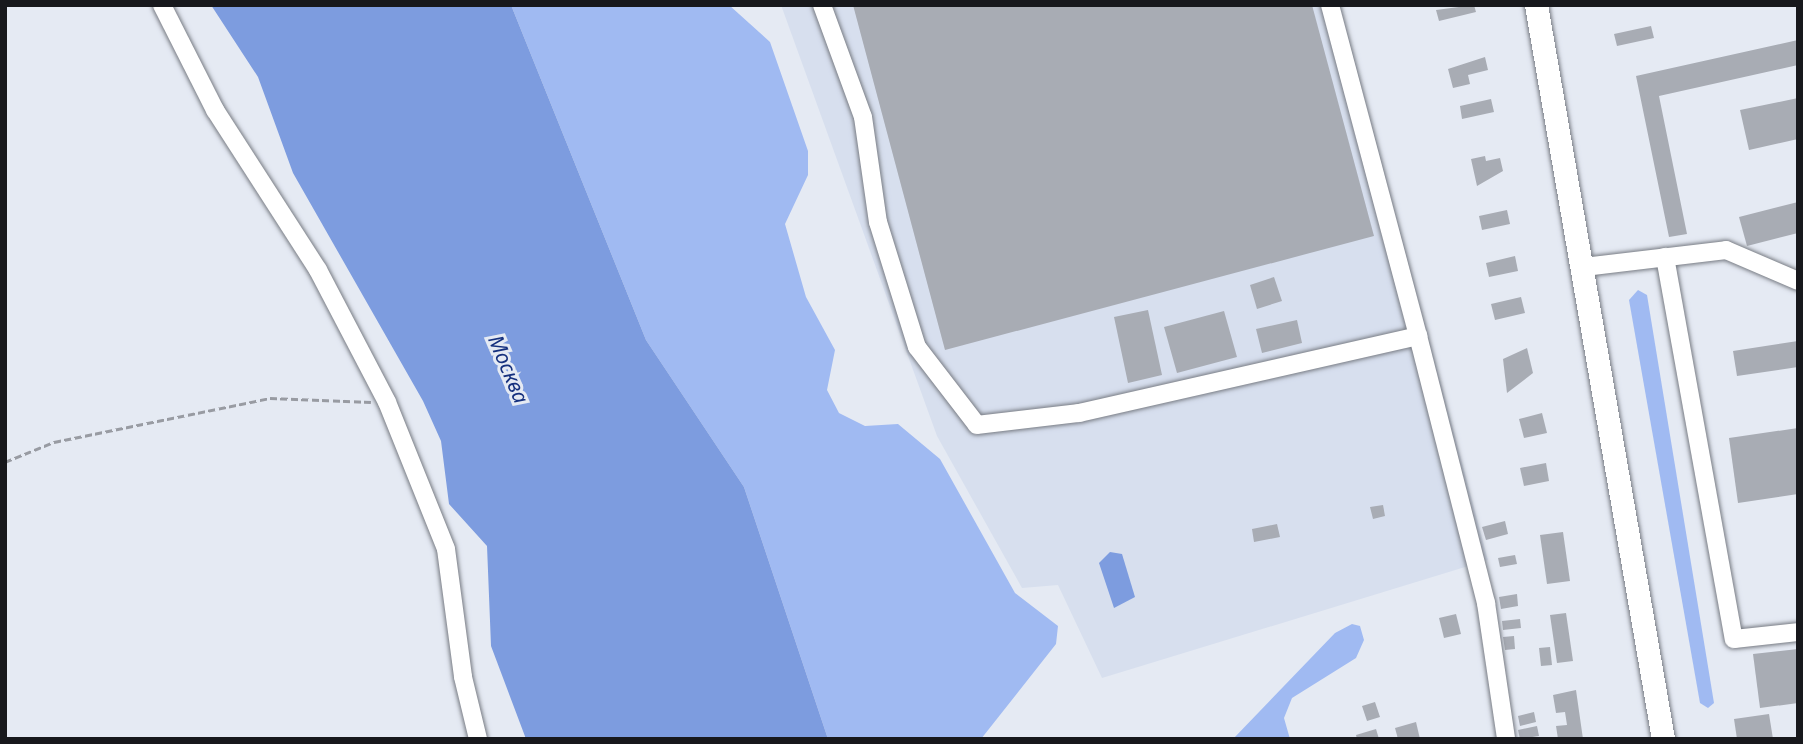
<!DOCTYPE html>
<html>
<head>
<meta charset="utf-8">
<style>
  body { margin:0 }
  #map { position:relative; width:1803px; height:744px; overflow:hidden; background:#e5eaf3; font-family:"Noto Sans",sans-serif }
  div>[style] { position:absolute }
  .built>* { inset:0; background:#d7dfee }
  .forest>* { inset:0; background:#a0baf2 }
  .water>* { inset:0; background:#7d9cdf }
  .building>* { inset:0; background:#a8acb4 }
  .path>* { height:2.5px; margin-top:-1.25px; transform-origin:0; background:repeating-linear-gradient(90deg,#989ba2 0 7px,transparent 0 10.5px) }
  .roads { filter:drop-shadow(0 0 2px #787c84) drop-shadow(0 0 2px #787c84) }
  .minor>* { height:18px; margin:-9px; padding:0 9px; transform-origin:9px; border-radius:9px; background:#fff }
  .major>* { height:23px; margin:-11.5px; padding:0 11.5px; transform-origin:11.5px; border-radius:11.5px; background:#fff }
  span { translate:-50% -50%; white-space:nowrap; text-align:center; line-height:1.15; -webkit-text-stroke:6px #e5eaf3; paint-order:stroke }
  .water-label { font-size:21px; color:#15307e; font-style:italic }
  .frame { position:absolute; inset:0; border:7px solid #17181c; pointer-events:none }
</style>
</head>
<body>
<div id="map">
  <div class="built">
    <div style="clip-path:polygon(781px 5px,1340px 5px,1488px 560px,1102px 678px,1058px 585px,1022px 588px,937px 436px)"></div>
  </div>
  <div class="forest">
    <div style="clip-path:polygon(511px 5px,729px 5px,770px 42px,808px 151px,808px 175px,785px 224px,806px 297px,835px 350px,827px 390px,839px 413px,865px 426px,898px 424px,940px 459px,1015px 593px,1058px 626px,1056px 644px,981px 739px,828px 739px,744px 487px,646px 340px)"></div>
    <div style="clip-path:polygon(1638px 290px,1647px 295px,1714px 703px,1708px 708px,1700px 703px,1629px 300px)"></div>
    <div style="clip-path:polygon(1352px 624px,1360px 626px,1364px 640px,1356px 658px,1292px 698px,1284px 718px,1290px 739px,1233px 739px,1335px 633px)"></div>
  </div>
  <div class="water">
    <div style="clip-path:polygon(211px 5px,511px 5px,646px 340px,744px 487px,828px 739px,526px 739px,491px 646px,487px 546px,449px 504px,441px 441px,423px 401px,293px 173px,258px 77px)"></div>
    <div style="clip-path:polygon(1110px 552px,1122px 554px,1135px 597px,1114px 608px,1099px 563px)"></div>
  </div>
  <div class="building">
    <div style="clip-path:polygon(853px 5px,1312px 5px,1374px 236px,945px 350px)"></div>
    <div style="clip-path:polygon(1474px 5px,1476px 12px,1439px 21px,1436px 10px)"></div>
    <div style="clip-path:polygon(1651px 26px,1654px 38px,1617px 46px,1614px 34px)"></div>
    <div style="clip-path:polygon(1798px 40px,1798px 65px,1659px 96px,1687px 234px,1669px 237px,1636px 76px)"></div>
    <div style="clip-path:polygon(1485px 57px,1488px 70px,1468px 75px,1470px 84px,1453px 88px,1448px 69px)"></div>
    <div style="clip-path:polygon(1798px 98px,1798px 139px,1749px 150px,1740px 110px)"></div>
    <div style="clip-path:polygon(1491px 99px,1494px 112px,1462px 119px,1460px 106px)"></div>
    <div style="clip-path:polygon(1485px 156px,1486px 161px,1500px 158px,1503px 171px,1477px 186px,1471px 159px)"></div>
    <div style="clip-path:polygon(1798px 202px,1798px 233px,1747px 246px,1739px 217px)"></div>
    <div style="clip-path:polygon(1507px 210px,1510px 224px,1482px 230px,1479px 216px)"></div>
    <div style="clip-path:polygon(1515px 256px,1518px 271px,1489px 277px,1486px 263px)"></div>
    <div style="clip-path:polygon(1274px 277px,1282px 301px,1257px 309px,1250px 285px)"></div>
    <div style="clip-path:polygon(1521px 297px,1525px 313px,1495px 320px,1491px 304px)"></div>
    <div style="clip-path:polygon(1148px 310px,1162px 375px,1128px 383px,1114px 317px)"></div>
    <div style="clip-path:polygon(1224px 311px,1237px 357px,1177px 373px,1164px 327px)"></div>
    <div style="clip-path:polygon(1297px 320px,1302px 343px,1262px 353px,1256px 329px)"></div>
    <div style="clip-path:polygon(1798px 341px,1798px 367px,1737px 376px,1733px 351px)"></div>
    <div style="clip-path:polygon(1527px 348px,1533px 373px,1507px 393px,1503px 359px)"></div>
    <div style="clip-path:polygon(1542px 413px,1547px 433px,1524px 438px,1519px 419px)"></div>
    <div style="clip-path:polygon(1798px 428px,1798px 494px,1738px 503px,1729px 438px)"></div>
    <div style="clip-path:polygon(1546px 463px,1549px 481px,1524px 486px,1520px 468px)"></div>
    <div style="clip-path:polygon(1383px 505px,1385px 516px,1373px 519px,1370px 507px)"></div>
    <div style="clip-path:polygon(1505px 521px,1508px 534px,1486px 540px,1482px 527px)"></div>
    <div style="clip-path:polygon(1277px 524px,1280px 537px,1254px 542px,1252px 529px)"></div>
    <div style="clip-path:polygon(1563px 532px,1570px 581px,1547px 584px,1540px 535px)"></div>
    <div style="clip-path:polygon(1515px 555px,1517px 564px,1500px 567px,1498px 558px)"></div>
    <div style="clip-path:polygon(1517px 594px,1518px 606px,1501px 609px,1499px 597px)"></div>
    <div style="clip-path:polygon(1566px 613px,1573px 661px,1557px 663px,1550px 615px)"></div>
    <div style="clip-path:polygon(1456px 614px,1461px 634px,1444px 638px,1439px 618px)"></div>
    <div style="clip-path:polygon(1520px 619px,1521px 628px,1503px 630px,1502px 621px)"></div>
    <div style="clip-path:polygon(1514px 636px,1515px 649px,1505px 650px,1503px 637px)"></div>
    <div style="clip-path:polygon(1550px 647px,1552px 665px,1541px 666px,1539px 648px)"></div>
    <div style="clip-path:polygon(1798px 649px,1798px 703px,1760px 708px,1753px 654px)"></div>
    <div style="clip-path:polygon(1576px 690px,1583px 739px,1558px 739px,1556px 726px,1567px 725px,1565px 712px,1556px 713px,1553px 695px)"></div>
    <div style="clip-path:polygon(1375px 702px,1380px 717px,1367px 721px,1362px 706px)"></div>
    <div style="clip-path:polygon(1534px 712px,1536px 722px,1520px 726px,1518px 716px)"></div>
    <div style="clip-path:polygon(1769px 714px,1773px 739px,1737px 739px,1734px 719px)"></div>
    <div style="clip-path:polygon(1416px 722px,1420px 739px,1398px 739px,1395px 728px)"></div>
    <div style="clip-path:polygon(1537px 726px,1539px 736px,1520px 739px,1518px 730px)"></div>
    <div style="clip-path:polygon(1376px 729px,1379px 739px,1357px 739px,1356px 735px)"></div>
  </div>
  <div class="path">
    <div style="left:5px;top:462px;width:53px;rotate:-22.2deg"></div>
    <div style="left:54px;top:442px;width:220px;rotate:-11.5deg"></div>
    <div style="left:270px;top:398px;width:101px;rotate:2.3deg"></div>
  </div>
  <div class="roads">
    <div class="minor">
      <div style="left:162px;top:5px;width:118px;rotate:63.2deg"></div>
      <div style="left:215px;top:110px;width:190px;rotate:57.2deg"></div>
      <div style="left:318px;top:270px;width:149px;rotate:62.4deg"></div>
      <div style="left:387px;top:402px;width:158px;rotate:68.1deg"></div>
      <div style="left:446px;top:549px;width:129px;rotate:82.4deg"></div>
      <div style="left:463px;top:677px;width:64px;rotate:76.4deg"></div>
      <div style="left:822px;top:5px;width:119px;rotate:69.9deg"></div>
      <div style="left:863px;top:117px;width:106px;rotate:81.9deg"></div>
      <div style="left:878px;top:222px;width:131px;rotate:72.7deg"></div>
      <div style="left:917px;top:347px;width:98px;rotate:52.4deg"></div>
      <div style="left:977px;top:425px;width:103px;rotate:-6.7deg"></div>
      <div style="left:1079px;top:413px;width:348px;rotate:-12.8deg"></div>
      <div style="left:1418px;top:336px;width:276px;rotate:75.7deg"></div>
      <div style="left:1486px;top:603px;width:137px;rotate:81.6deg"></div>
      <div style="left:1330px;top:5px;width:342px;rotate:75.1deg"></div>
      <div style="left:1665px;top:257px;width:388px;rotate:79.8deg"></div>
      <div style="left:1734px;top:639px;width:64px;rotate:-6.2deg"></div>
      <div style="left:1584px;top:267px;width:143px;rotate:-6.8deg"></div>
      <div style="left:1726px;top:250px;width:78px;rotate:23.3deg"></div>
    </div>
    <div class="major">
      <div style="left:1536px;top:5px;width:745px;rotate:80.18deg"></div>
    </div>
  </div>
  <div class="water-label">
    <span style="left:509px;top:369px;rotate:67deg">Москва</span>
  </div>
  <div class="frame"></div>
</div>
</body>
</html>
